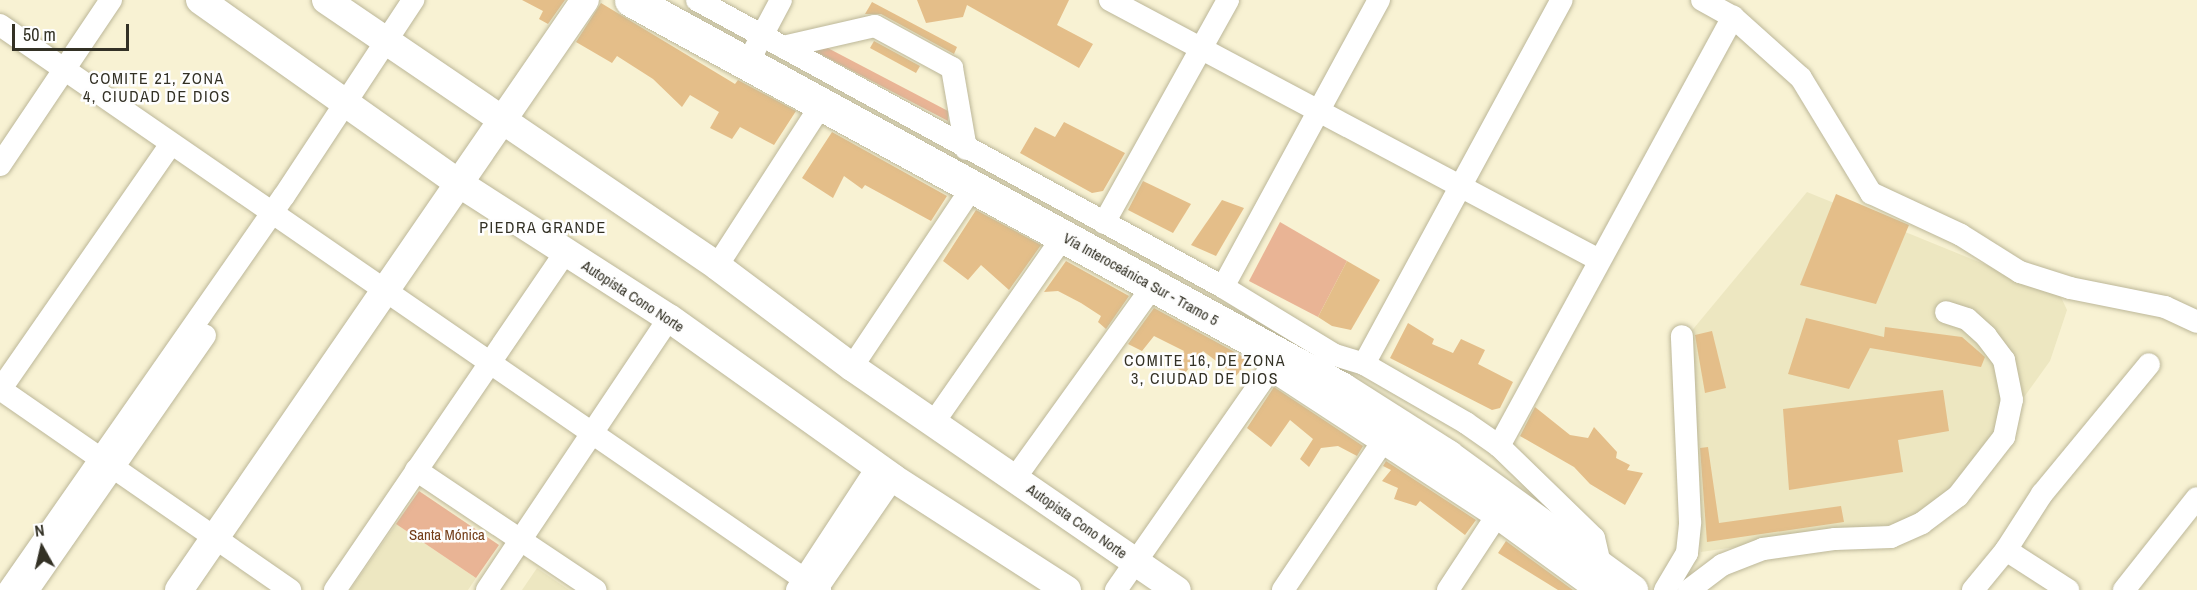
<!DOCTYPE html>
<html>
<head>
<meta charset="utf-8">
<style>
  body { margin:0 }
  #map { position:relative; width:2197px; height:590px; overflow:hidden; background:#f8f2d3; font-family:"Archivo Narrow",sans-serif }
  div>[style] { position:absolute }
  .built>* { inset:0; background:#ede7c1 }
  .green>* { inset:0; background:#e9b495 }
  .building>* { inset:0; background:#e4be89 }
  .roads { filter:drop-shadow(0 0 2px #bcb799) drop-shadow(0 0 2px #bcb799) }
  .minor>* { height:22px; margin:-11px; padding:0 11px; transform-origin:11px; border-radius:11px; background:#fff }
  .major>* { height:28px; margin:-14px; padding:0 14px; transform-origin:14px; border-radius:14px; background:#fff }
  .highway>* { height:33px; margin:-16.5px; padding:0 16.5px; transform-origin:16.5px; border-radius:16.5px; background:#fff }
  span { translate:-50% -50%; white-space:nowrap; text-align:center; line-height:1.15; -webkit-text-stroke:5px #fefefe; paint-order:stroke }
  .street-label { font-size:15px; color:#333125 }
  .park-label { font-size:15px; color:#723d19 }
  .neighbourhood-label { font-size:16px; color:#333125; letter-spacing:1.5px }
  .north { position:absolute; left:12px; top:518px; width:60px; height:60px; -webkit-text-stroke:4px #fefefe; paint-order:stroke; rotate:352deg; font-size:16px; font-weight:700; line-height:24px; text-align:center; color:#333125 }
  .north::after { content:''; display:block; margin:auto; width:21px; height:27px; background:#333125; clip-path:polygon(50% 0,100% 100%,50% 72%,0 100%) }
  .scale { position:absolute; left:12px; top:24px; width:117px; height:27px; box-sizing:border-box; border:3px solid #333125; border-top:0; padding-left:8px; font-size:18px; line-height:21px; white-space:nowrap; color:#333125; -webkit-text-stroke:4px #fefefe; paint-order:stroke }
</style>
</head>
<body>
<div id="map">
  <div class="built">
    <div style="clip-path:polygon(1807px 192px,2060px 295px,2067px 310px,2050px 361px,1959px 487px,1916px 521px,1701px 552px,1691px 446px,1689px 334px)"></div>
    <div style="clip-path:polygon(396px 524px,476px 578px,468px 590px,350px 590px)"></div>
    <div style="clip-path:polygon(537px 568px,569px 590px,522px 590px)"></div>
  </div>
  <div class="green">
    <div style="clip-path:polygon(822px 45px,948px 111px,948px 121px,809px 48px)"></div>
    <div style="clip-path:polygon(1280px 222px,1347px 261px,1318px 317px,1249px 281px)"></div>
    <div style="clip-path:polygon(419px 491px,499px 545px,476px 578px,396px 524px)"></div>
  </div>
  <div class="building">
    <div style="clip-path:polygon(522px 0,565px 0,548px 24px,539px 19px,543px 11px)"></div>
    <div style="clip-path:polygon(917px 0,1069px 0,1057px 25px,1093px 44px,1079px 68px,967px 5px,963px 17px,926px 23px)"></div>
    <div style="clip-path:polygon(872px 2px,957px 47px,954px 54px,881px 14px,865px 14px)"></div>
    <div style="clip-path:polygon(601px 3px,735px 84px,738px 80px,796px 111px,774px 145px,740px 127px,732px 139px,710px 128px,719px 112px,690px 95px,682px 107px,653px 79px,617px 56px,612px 63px,576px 42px)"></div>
    <div style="clip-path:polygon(874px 41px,920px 66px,916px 73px,870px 48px)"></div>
    <div style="clip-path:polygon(1064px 122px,1125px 153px,1103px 191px,1092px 193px,1020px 153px,1035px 127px,1055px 137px)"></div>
    <div style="clip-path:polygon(832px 132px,947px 196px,931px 221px,865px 185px,862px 189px,844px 176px,833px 198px,802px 178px)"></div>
    <div style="clip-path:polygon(1143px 181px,1191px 204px,1173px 233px,1128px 210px)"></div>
    <div style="clip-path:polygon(1836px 194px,1909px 225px,1876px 304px,1800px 285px)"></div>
    <div style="clip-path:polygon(1222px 200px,1244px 208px,1216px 256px,1191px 245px)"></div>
    <div style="clip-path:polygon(976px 210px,1041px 245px,1009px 290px,981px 265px,968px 280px,943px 261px)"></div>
    <div style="clip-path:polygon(1066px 261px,1129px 296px,1106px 329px,1098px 322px,1101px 316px,1081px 303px,1058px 291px,1044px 292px)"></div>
    <div style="clip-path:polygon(1347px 261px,1380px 280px,1351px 330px,1332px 326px,1318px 317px)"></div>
    <div style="clip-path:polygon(1154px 308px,1231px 350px,1249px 360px,1236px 376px,1203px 351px,1185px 373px,1175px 367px,1184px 351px,1154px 336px,1142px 351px,1128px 344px)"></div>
    <div style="clip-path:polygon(1806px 318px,1884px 337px,1885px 327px,1962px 337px,1985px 357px,1981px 367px,1870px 348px,1849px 389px,1788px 374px)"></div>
    <div style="clip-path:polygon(1408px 323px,1434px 339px,1432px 344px,1453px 353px,1461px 339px,1485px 350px,1478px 364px,1513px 382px,1500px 408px,1492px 410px,1390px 358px)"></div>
    <div style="clip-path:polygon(1712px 331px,1726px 388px,1705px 393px,1695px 335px)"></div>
    <div style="clip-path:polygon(1274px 387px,1363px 446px,1357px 456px,1338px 446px,1321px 448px,1309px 467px,1300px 459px,1313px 439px,1290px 420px,1271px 447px,1247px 428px)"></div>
    <div style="clip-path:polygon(1943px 390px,1949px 431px,1898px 440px,1903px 472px,1789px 490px,1783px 409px)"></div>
    <div style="clip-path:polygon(1535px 407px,1570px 435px,1588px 438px,1594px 427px,1617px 452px,1616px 458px,1630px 465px,1627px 470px,1643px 473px,1625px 505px,1590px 484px,1574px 467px,1520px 436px)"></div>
    <div style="clip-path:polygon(1708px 447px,1719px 523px,1841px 506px,1844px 522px,1707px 542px,1700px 448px)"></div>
    <div style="clip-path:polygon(1386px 461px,1476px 520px,1465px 535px,1420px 501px,1416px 506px,1394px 499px,1398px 488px,1382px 481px,1391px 470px,1383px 466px)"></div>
    <div style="clip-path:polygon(1506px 541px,1573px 590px,1558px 590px,1498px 553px)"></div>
  </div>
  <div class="roads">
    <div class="minor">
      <div style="left:697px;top:0;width:599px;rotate:28.62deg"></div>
      <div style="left:1223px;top:287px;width:131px;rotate:31.3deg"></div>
      <div style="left:1335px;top:355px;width:30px;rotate:17deg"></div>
      <div style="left:1364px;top:364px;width:118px;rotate:30deg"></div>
      <div style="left:1466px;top:423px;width:40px;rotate:34.9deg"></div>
      <div style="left:1499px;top:446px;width:132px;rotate:44.1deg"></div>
      <div style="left:1594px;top:538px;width:37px;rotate:77deg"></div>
      <div style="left:1110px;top:0;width:554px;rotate:28deg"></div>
      <div style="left:1702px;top:0;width:35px;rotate:29deg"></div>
      <div style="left:1733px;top:17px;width:91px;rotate:41.9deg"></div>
      <div style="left:1801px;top:78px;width:135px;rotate:58.7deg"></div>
      <div style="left:1871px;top:193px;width:99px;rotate:25deg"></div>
      <div style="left:1961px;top:235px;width:70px;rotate:32.1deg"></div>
      <div style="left:2020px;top:272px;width:52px;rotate:17.7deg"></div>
      <div style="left:2070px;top:288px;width:97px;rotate:11.3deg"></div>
      <div style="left:2165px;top:307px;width:35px;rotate:25deg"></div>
      <div style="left:0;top:25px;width:996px;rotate:34.57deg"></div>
      <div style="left:783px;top:47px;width:94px;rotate:-12.9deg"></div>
      <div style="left:875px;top:26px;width:88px;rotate:28.6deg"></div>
      <div style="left:952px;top:68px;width:82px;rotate:80.2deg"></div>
      <div style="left:755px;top:49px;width:55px;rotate:-62deg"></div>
      <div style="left:0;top:165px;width:199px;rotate:-56.1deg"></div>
      <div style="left:1104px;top:223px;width:255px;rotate:-60.9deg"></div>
      <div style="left:717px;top:266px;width:193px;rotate:-57.1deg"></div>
      <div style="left:1223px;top:287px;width:327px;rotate:-61.5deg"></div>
      <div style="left:1364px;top:364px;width:414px;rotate:-61.5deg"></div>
      <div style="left:852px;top:367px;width:218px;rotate:-56.2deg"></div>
      <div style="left:1270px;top:369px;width:270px;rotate:33.2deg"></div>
      <div style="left:1496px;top:517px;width:124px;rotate:36.1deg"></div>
      <div style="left:0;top:389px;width:353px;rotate:34.7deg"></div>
      <div style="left:0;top:390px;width:298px;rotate:-55.2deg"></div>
      <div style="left:934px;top:422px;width:226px;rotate:-55.1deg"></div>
      <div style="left:1499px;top:446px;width:489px;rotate:-61.4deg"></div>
      <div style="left:416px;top:470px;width:216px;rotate:33.8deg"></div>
      <div style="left:1015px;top:478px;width:236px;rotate:-54.3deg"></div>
      <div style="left:2006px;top:550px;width:74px;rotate:32.8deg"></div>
      <div style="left:9px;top:590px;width:480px;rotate:-55.1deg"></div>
      <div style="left:284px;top:196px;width:235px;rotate:-56.6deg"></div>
      <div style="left:28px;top:590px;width:310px;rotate:-55.2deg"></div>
      <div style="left:335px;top:590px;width:409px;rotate:-55.7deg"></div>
      <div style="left:487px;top:590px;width:327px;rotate:-56.2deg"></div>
      <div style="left:797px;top:590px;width:148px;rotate:-56.8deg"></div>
      <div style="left:816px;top:590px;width:136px;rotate:-55.5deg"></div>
      <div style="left:1116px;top:590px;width:269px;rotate:-55.1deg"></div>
      <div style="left:1270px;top:369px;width:13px;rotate:-77deg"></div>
      <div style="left:1283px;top:590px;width:176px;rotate:-56.1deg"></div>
      <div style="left:1448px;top:590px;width:87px;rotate:-56.7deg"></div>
      <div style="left:1665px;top:590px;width:43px;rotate:-59.3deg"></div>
      <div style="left:1687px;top:553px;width:31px;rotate:-84deg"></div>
      <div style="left:1690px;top:522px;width:186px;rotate:-92.5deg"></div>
      <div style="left:1689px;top:590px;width:41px;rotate:-37.1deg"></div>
      <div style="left:1722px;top:565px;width:44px;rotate:-21.3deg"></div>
      <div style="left:1763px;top:549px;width:73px;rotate:-7.9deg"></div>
      <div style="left:1835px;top:539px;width:56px;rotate:-2deg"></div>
      <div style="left:1891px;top:537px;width:34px;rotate:-24deg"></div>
      <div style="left:1922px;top:523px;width:45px;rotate:-36.9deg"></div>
      <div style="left:1958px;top:496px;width:75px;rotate:-52.1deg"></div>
      <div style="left:2004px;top:437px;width:38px;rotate:-78deg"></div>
      <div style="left:2012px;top:400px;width:41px;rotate:-101.3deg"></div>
      <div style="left:2004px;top:360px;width:30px;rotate:-127deg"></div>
      <div style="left:1986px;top:336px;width:25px;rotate:-138deg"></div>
      <div style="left:1967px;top:319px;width:22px;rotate:-162deg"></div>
      <div style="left:1973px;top:590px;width:52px;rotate:-50.5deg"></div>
      <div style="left:2006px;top:550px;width:67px;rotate:-57.3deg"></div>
      <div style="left:2042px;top:494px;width:168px;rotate:-50.5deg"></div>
      <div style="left:2124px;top:590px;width:117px;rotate:-51.6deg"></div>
    </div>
    <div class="major">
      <div style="left:200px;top:0;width:319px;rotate:35.3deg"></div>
      <div style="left:460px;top:184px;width:248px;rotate:32.7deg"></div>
      <div style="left:669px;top:318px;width:275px;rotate:35.5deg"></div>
      <div style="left:893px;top:478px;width:207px;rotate:32.8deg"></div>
      <div style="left:326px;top:0;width:473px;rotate:34.2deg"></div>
      <div style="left:717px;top:266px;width:169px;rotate:36.8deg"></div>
      <div style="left:852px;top:367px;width:394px;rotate:34.5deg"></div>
      <div style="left:179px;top:590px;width:716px;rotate:-55.47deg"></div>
    </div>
    <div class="highway">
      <div style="left:631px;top:0;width:810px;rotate:28.68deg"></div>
      <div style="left:1342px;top:389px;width:125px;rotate:32.5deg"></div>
      <div style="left:1447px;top:456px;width:228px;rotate:36.1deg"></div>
    </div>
  </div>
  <div class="street-label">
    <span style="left:1141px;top:279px;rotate:29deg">Vía Interoceánica Sur - Tramo 5</span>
    <span style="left:633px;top:296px;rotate:33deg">Autopista Cono Norte</span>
    <span style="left:1077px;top:521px;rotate:35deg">Autopista Cono Norte</span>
  </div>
  <div class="park-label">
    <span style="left:447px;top:535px">Santa Mónica</span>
  </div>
  <div class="neighbourhood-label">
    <span style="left:157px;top:87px">COMITE 21, ZONA<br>4, CIUDAD DE DIOS</span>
    <span style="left:543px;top:227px">PIEDRA GRANDE</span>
    <span style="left:1205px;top:369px">COMITE 16, DE ZONA<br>3, CIUDAD DE DIOS</span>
  </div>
  <div class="north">N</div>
  <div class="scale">50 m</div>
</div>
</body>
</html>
